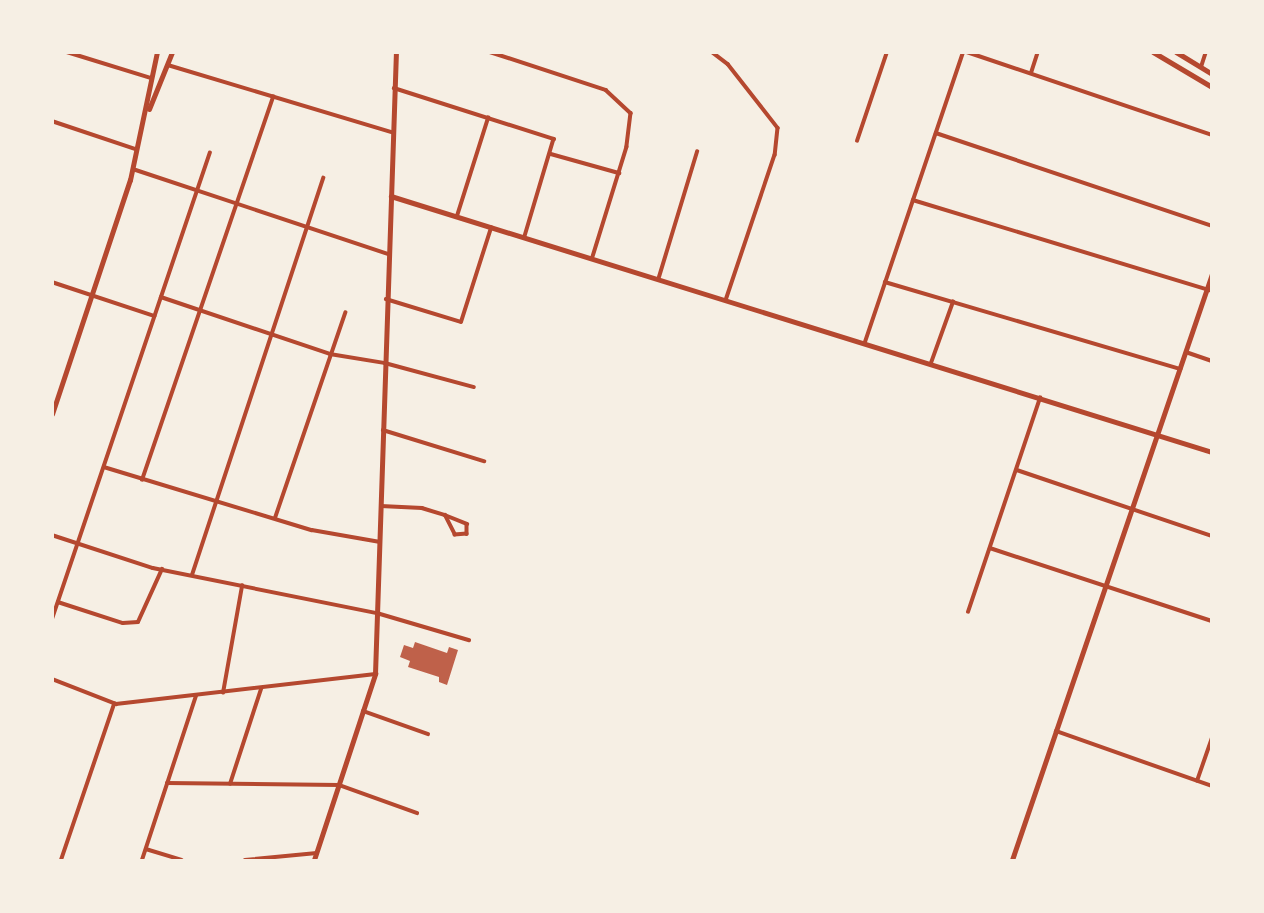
<!DOCTYPE html>
<html>
<head>
<meta charset="utf-8">
<style>
  body { margin:0 }
  #map { position:relative; width:1264px; height:913px; overflow:hidden; background:#f6efe4; font-family:Helvetica,sans-serif }
  div>[style] { position:absolute }
  .building>* { inset:0; background:#bf614a }
  .minor>* { height:3.5px; margin:-1.75px; padding:0 1.75px; transform-origin:1.75px; border-radius:1.75px; background:#b5482f }
  .tertiary>* { height:4.5px; margin:-2.25px; padding:0 2.25px; transform-origin:2.25px; border-radius:2.25px; background:#b5482f }
  .primary>* { height:5px; margin:-2.5px; padding:0 2.5px; transform-origin:2.5px; border-radius:2.5px; background:#b5482f }
  span { translate:-50% -50%; white-space:nowrap; text-align:center; line-height:1.15; -webkit-text-stroke:7px #f6efe4; paint-order:stroke }
  .frame { position:absolute; inset:0; border:54px solid #f6efe4; pointer-events:none }
</style>
</head>
<body>
<div id="map">
  <div class="building">
    <div style="clip-path:polygon(415px 642px,447px 653px,449px 647px,458px 650px,447px 685px,439px 682px,439px 677px,408px 667px,410px 661px,400px 657px,404px 645px,413px 648px)"></div>
  </div>
  <div class="minor">
    <div style="left:67px;top:52px;width:88px;rotate:17.2deg"></div>
    <div style="left:490px;top:52px;width:122px;rotate:18.1deg"></div>
    <div style="left:606px;top:90px;width:34px;rotate:43deg"></div>
    <div style="left:631px;top:113px;width:34px;rotate:97deg"></div>
    <div style="left:627px;top:147px;width:115px;rotate:107.2deg"></div>
    <div style="left:712px;top:52px;width:20px;rotate:37deg"></div>
    <div style="left:728px;top:64px;width:81px;rotate:52deg"></div>
    <div style="left:778px;top:128px;width:27px;rotate:96deg"></div>
    <div style="left:775px;top:155px;width:151px;rotate:108.6deg"></div>
    <div style="left:967px;top:52px;width:259px;rotate:18.7deg"></div>
    <div style="left:168px;top:65px;width:234px;rotate:16.7deg"></div>
    <div style="left:1201px;top:67px;width:16px;rotate:-72deg"></div>
    <div style="left:1031px;top:73px;width:22px;rotate:-72deg"></div>
    <div style="left:394px;top:88px;width:168px;rotate:17.7deg"></div>
    <div style="left:554px;top:139px;width:101px;rotate:106.6deg"></div>
    <div style="left:52px;top:121px;width:88px;rotate:18.6deg"></div>
    <div style="left:936px;top:133px;width:291px;rotate:18.6deg"></div>
    <div style="left:857px;top:141px;width:94px;rotate:-71.4deg"></div>
    <div style="left:551px;top:154px;width:71px;rotate:15.6deg"></div>
    <div style="left:133px;top:169px;width:269px;rotate:18.4deg"></div>
    <div style="left:913px;top:200px;width:313px;rotate:16.9deg"></div>
    <div style="left:457px;top:216px;width:103px;rotate:-72.4deg"></div>
    <div style="left:659px;top:277px;width:131px;rotate:-73.1deg"></div>
    <div style="left:52px;top:282px;width:108px;rotate:18.3deg"></div>
    <div style="left:885px;top:282px;width:308px;rotate:16.4deg"></div>
    <div style="left:161px;top:297px;width:178px;rotate:18.6deg"></div>
    <div style="left:330px;top:354px;width:56px;rotate:9.3deg"></div>
    <div style="left:385px;top:363px;width:92px;rotate:15.1deg"></div>
    <div style="left:386px;top:299px;width:78px;rotate:17deg"></div>
    <div style="left:461px;top:322px;width:99px;rotate:-72.3deg"></div>
    <div style="left:865px;top:342px;width:306px;rotate:-71.3deg"></div>
    <div style="left:1186px;top:352px;width:28px;rotate:19deg"></div>
    <div style="left:931px;top:363px;width:65px;rotate:-70.2deg"></div>
    <div style="left:383px;top:430px;width:106px;rotate:17.1deg"></div>
    <div style="left:104px;top:467px;width:217px;rotate:16.9deg"></div>
    <div style="left:312px;top:530px;width:69px;rotate:10deg"></div>
    <div style="left:1017px;top:470px;width:206px;rotate:18.7deg"></div>
    <div style="left:142px;top:480px;width:405px;rotate:-71.1deg"></div>
    <div style="left:381px;top:506px;width:41px;rotate:2.8deg"></div>
    <div style="left:422px;top:508px;width:24px;rotate:17deg"></div>
    <div style="left:445px;top:515px;width:24px;rotate:22deg"></div>
    <div style="left:467px;top:524px;width:10px;rotate:90deg"></div>
    <div style="left:467px;top:534px;width:12px;rotate:175deg"></div>
    <div style="left:455px;top:535px;width:22px;rotate:-117deg"></div>
    <div style="left:275px;top:518px;width:217px;rotate:-71.1deg"></div>
    <div style="left:52px;top:535px;width:106px;rotate:18.1deg"></div>
    <div style="left:153px;top:568px;width:228px;rotate:11.4deg"></div>
    <div style="left:377px;top:613px;width:96px;rotate:16.4deg"></div>
    <div style="left:990px;top:548px;width:234px;rotate:18.2deg"></div>
    <div style="left:192px;top:575px;width:418px;rotate:-71.7deg"></div>
    <div style="left:58px;top:602px;width:68px;rotate:17.9deg"></div>
    <div style="left:123px;top:623px;width:15px;rotate:-4deg"></div>
    <div style="left:138px;top:622px;width:58px;rotate:-65.6deg"></div>
    <div style="left:968px;top:612px;width:226px;rotate:-71.4deg"></div>
    <div style="left:52px;top:619px;width:492px;rotate:-71.3deg"></div>
    <div style="left:52px;top:679px;width:69px;rotate:21.3deg"></div>
    <div style="left:116px;top:704px;width:261px;rotate:-6.6deg"></div>
    <div style="left:223px;top:693px;width:109px;rotate:-79.9deg"></div>
    <div style="left:363px;top:711px;width:69px;rotate:19.5deg"></div>
    <div style="left:1056px;top:731px;width:165px;rotate:19.4deg"></div>
    <div style="left:1197px;top:781px;width:46px;rotate:-70.8deg"></div>
    <div style="left:167px;top:783px;width:172px;rotate:0.7deg"></div>
    <div style="left:339px;top:785px;width:83px;rotate:19.7deg"></div>
    <div style="left:230px;top:784px;width:100px;rotate:-71.9deg"></div>
    <div style="left:146px;top:849px;width:37px;rotate:17deg"></div>
    <div style="left:61px;top:860px;width:165px;rotate:-71.2deg"></div>
    <div style="left:142px;top:860px;width:173px;rotate:-71.8deg"></div>
    <div style="left:245px;top:860px;width:72px;rotate:-5.6deg"></div>
  </div>
  <div class="tertiary">
    <div style="left:391px;top:196px;width:860px;rotate:17.32deg"></div>
    <div style="left:314px;top:860px;width:196px;rotate:-71.8deg"></div>
    <div style="left:375px;top:674px;width:622px;rotate:-88.07deg"></div>
    <div style="left:1012px;top:860px;width:619px;rotate:-71.16deg"></div>
  </div>
  <div class="primary">
    <div style="left:1153px;top:52px;width:69px;rotate:30.7deg"></div>
    <div style="left:1176px;top:52px;width:42px;rotate:31.4deg"></div>
    <div style="left:149px;top:109px;width:61px;rotate:-68deg"></div>
    <div style="left:52px;top:414px;width:247px;rotate:-71.6deg"></div>
    <div style="left:130px;top:180px;width:131px;rotate:-78.1deg"></div>
  </div>
  <div class="frame"></div>
</div>
</body>
</html>
